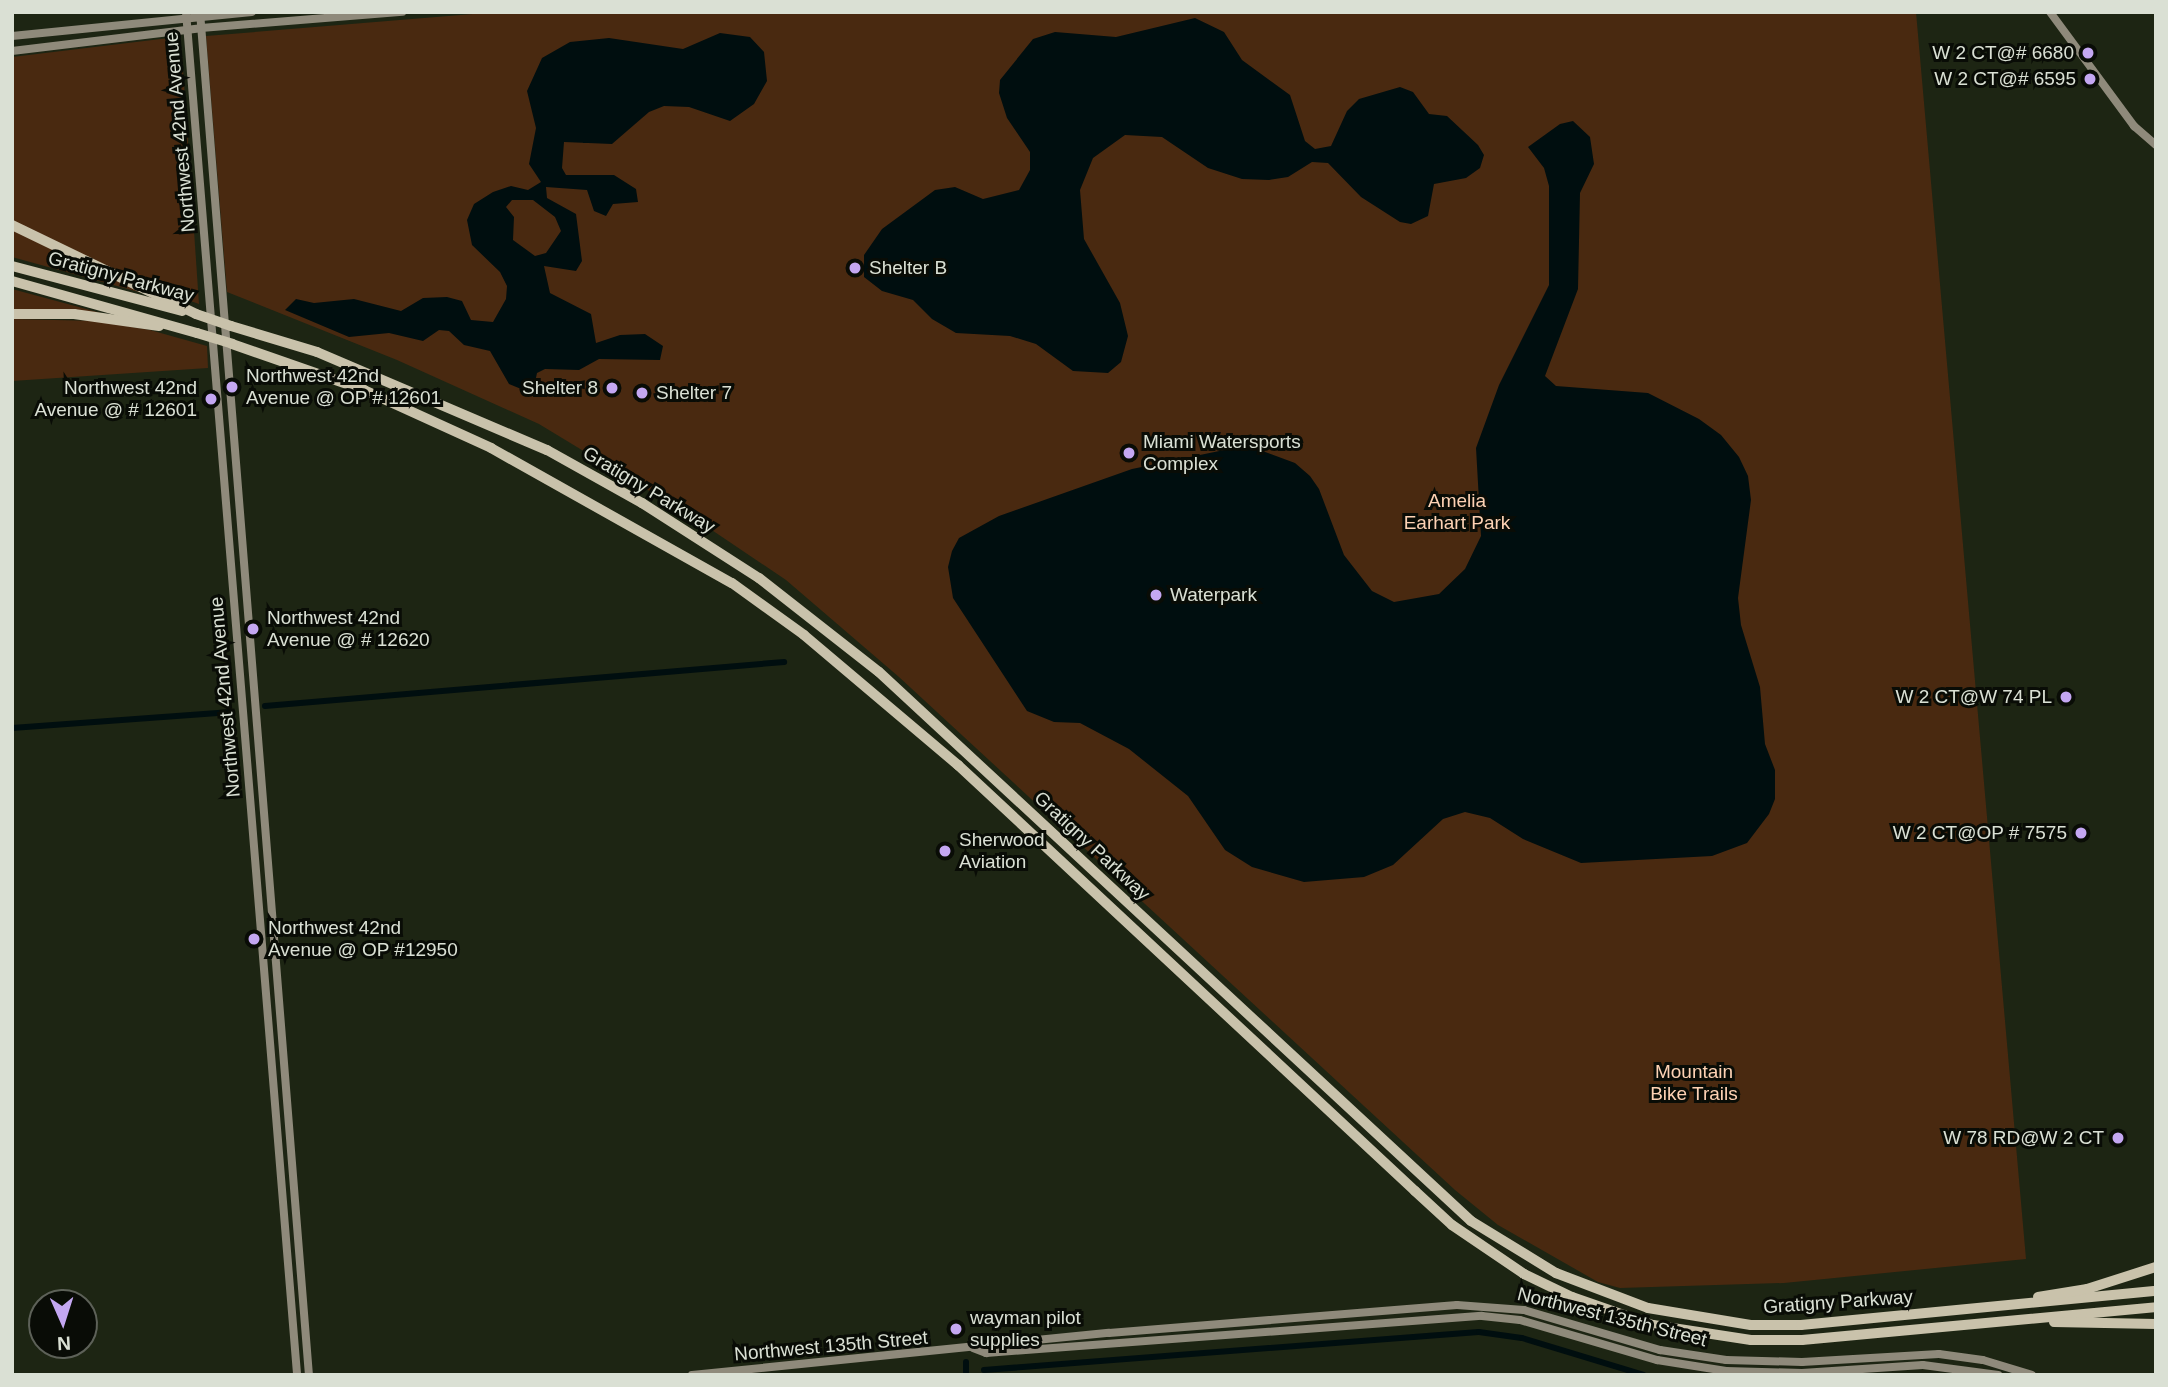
<!DOCTYPE html>
<style>
body{margin:0}
#map{position:relative;width:2168px;height:1387px;overflow:hidden;background:#1d2513;font-family:Helvetica,sans-serif}
div>[style]{position:absolute}
[style*='--x']{left:calc(var(--x)*1px);top:calc(var(--y)*1px);width:calc(var(--w)*1px);rotate:calc(var(--a)*1deg)}
.green>*{inset:0;background:#492910}
.water>*{inset:0;background:#000e0f}
.canal>*{height:6px;margin:-3px;padding:0 3px;transform-origin:3px;border-radius:3px;background:#000e0f}
.secondary>*{height:8px;margin:-4px;padding:0 4px;transform-origin:4px;border-radius:4px;background:#8f8a7b}
.motorway>*{height:10px;margin:-5px;padding:0 5px;transform-origin:5px;border-radius:5px;background:#c9c2ab}
.motorway-bridge>*{height:10px;margin:-5px;padding:0 5px;transform-origin:5px;border-radius:5px;background:#c9c2ab}
.dots>*{width:19px;height:19px;translate:-50% -50%;box-sizing:border-box;border:4px solid #090c06;border-radius:50%}
span{translate:-50% -50%;white-space:nowrap;text-align:center;line-height:1.15;-webkit-text-stroke:6px #090c06;paint-order:stroke}
.poi-label{font-size:19px;color:#dae0d4}
.right{translate:-100% -50%;text-align:right}
.left{translate:0 -50%;text-align:left}
.street-label{font-size:19px;color:#dae0d4}
.park-label{font-size:19px;color:#fdd2b4}
.frame{position:absolute;inset:0;border:14px solid #dae0d4;pointer-events:none}
.north{position:absolute;left:28px;top:1289px;width:70px;height:70px;box-sizing:border-box;background:#090c06;border:2px solid #5d6158;border-radius:50%;rotate:177deg;font-size:19px;font-weight:700;line-height:28px;text-align:center;color:#dae0d4}
.north::after{content:'';display:block;margin:auto;width:24px;height:32px;background:#c4a7f2;clip-path:polygon(50% 0,100% 100%,50% 72%,0 100%)}
</style>
<div id="map">
<div class="green">
<i style="clip-path:polygon(497px 12px,1916px 12px,2026px 1259px,1784px 1283px,1620px 1288px,1598px 1282px,1498px 1225px,1455px 1190px,899px 677px,786px 580px,694px 518px,539px 424px,397px 360px,227px 292px,206px 36px)"></i>
<i style="clip-path:polygon(169px 38px,182px 55px,199px 304px,151px 287px,12px 222px,12px 57px)"></i>
<i style="clip-path:polygon(12px 228px,146px 294px,12px 257px)"></i>
<i style="clip-path:polygon(12px 289px,101px 313px,101px 315px,12px 312px)"></i>
<i style="clip-path:polygon(12px 319px,98px 321px,150px 330px,207px 346px,208px 368px,12px 381px)"></i>
</div>
<div class="water">
<i style="clip-path:polygon(1195px 18px,1224px 32px,1242px 60px,1290px 95px,1305px 141px,1315px 149px,1331px 146px,1347px 111px,1359px 99px,1400px 87px,1413px 92px,1429px 114px,1447px 116px,1478px 145px,1484px 155px,1480px 168px,1466px 178px,1434px 184px,1428px 216px,1411px 224px,1400px 222px,1361px 197px,1328px 163px,1312px 162px,1288px 177px,1269px 180px,1242px 179px,1208px 168px,1162px 137px,1125px 135px,1093px 158px,1080px 190px,1084px 239px,1120px 303px,1128px 336px,1121px 362px,1108px 373px,1073px 371px,1036px 344px,1010px 336px,956px 333px,932px 319px,913px 300px,882px 291px,864px 277px,864px 255px,882px 229px,935px 190px,955px 187px,983px 199px,1019px 190px,1030px 170px,1030px 152px,1007px 118px,999px 93px,1000px 80px,1033px 39px,1055px 32px,1116px 37px)"></i>
<i style="clip-path:polygon(evenodd,720px 33px,750px 37px,764px 52px,767px 81px,754px 104px,730px 121px,689px 107px,664px 106px,649px 112px,612px 144px,564px 142px,562px 168px,566px 175px,614px 175px,636px 189px,638px 202px,613px 204px,606px 216px,594px 211px,587px 190px,546px 187px,547px 198px,576px 214px,582px 261px,576px 271px,544px 266px,550px 293px,591px 314px,596px 343px,620px 335px,645px 334px,663px 346px,660px 360px,599px 359px,579px 370px,545px 369px,537px 373px,534px 387px,526px 391px,509px 384px,490px 351px,464px 345px,449px 331px,439px 330px,423px 341px,389px 333px,349px 337px,285px 310px,296px 299px,314px 303px,354px 299px,401px 311px,423px 298px,447px 297px,462px 301px,471px 320px,493px 322px,506px 299px,507px 286px,500px 272px,472px 245px,467px 220px,474px 204px,493px 192px,511px 186px,528px 190px,541px 182px,529px 164px,536px 128px,527px 91px,542px 58px,570px 42px,609px 38px,683px 49px,720px 33px,512px 200px,533px 200px,555px 217px,561px 231px,546px 253px,535px 256px,513px 240px,514px 217px,506px 207px,512px 200px)"></i>
<i style="clip-path:polygon(1573px 121px,1590px 137px,1594px 164px,1580px 193px,1578px 289px,1545px 376px,1556px 386px,1648px 393px,1699px 419px,1721px 435px,1739px 457px,1748px 476px,1751px 500px,1738px 598px,1741px 625px,1760px 687px,1765px 744px,1775px 770px,1775px 799px,1769px 814px,1747px 843px,1712px 856px,1581px 863px,1523px 839px,1490px 818px,1465px 812px,1443px 819px,1393px 865px,1364px 877px,1304px 882px,1252px 867px,1225px 850px,1188px 796px,1129px 749px,1080px 723px,1054px 722px,1027px 711px,953px 598px,948px 567px,952px 551px,959px 538px,999px 516px,1132px 469px,1229px 449px,1257px 449px,1295px 463px,1310px 476px,1319px 489px,1344px 555px,1372px 591px,1394px 602px,1439px 594px,1465px 569px,1481px 536px,1476px 448px,1499px 385px,1549px 285px,1549px 186px,1544px 168px,1528px 147px,1560px 124px)"></i>
</div>
<div class="canal">
<i style="--x:265;--y:706;--w:521;--a:-4.85"></i>
<i style="--x:12;--y:728;--w:220;--a:-4.2"></i>
<i style="--x:966;--y:1362;--w:10;--a:90"></i>
<i style="--x:984;--y:1370;--w:496;--a:-4.4"></i>
<i style="--x:1479;--y:1332;--w:43;--a:7.9"></i>
<i style="--x:1522;--y:1338;--w:127;--a:16.9"></i>
</div>
<div class="secondary">
<i style="--x:186;--y:12;--w:1368;--a:85.34"></i>
<i style="--x:200;--y:12;--w:1367;--a:85.43"></i>
<i style="--x:2050;--y:12;--w:142;--a:53.6"></i>
<i style="--x:2134;--y:126;--w:29;--a:41"></i>
<i style="--x:12;--y:36;--w:241;--a:-5.7"></i>
<i style="--x:12;--y:51;--w:190;--a:-6.9"></i>
<i style="--x:201;--y:28;--w:202;--a:-4.6"></i>
<i style="--x:973;--y:1348;--w:14;--a:21"></i>
<i style="--x:986;--y:1353;--w:497;--a:-4.3"></i>
<i style="--x:1482;--y:1316;--w:38;--a:6"></i>
<i style="--x:1520;--y:1320;--w:143;--a:16.3"></i>
<i style="--x:1657;--y:1360;--w:70;--a:9.1"></i>
<i style="--x:1726;--y:1371;--w:76;--a:1.5"></i>
<i style="--x:1802;--y:1373;--w:121;--a:-3.8"></i>
<i style="--x:1923;--y:1365;--w:76;--a:7.6"></i>
<i style="--x:692;--y:1375;--w:419;--a:-5.8"></i>
<i style="--x:1109;--y:1333;--w:349;--a:-4.6"></i>
<i style="--x:1457;--y:1305;--w:67;--a:4.3"></i>
<i style="--x:1524;--y:1310;--w:142;--a:16.4"></i>
<i style="--x:1660;--y:1350;--w:67;--a:8.6"></i>
<i style="--x:1726;--y:1360;--w:76;--a:1.5"></i>
<i style="--x:1802;--y:1362;--w:137;--a:-3.3"></i>
<i style="--x:1939;--y:1354;--w:44;--a:7.8"></i>
<i style="--x:1983;--y:1360;--w:51;--a:17"></i>
</div>
<div class="motorway">
<i style="--x:12;--y:225;--w:204;--a:25.8"></i>
<i style="--x:12;--y:266;--w:176;--a:14.8"></i>
<i style="--x:12;--y:281;--w:192;--a:15.7"></i>
<i style="--x:12;--y:314;--w:62;--a:0"></i>
<i style="--x:74;--y:314;--w:86;--a:8"></i>
<i style="--x:231;--y:326;--w:90;--a:16.8"></i>
<i style="--x:317;--y:352;--w:250;--a:23.1"></i>
<i style="--x:547;--y:450;--w:109;--a:29.2"></i>
<i style="--x:642;--y:503;--w:139;--a:32.7"></i>
<i style="--x:759;--y:578;--w:152;--a:38.1"></i>
<i style="--x:879;--y:672;--w:807;--a:42.84"></i>
<i style="--x:1471;--y:1221;--w:100;--a:31.5"></i>
<i style="--x:1556;--y:1273;--w:98;--a:20.8"></i>
<i style="--x:1648;--y:1308;--w:104;--a:9.4"></i>
<i style="--x:1751;--y:1325;--w:50;--a:0"></i>
<i style="--x:1801;--y:1325;--w:357;--a:-5.5"></i>
<i style="--x:232;--y:344;--w:140;--a:19.2"></i>
<i style="--x:364;--y:390;--w:140;--a:24.5"></i>
<i style="--x:491;--y:448;--w:276;--a:29.3"></i>
<i style="--x:732;--y:583;--w:89;--a:35.8"></i>
<i style="--x:804;--y:635;--w:202;--a:40.2"></i>
<i style="--x:958;--y:765;--w:625;--a:42.99"></i>
<i style="--x:1415;--y:1191;--w:50;--a:42.6"></i>
<i style="--x:1452;--y:1225;--w:87;--a:34.2"></i>
<i style="--x:1524;--y:1274;--w:53;--a:25.6"></i>
<i style="--x:1572;--y:1297;--w:86;--a:19.1"></i>
<i style="--x:1653;--y:1325;--w:99;--a:8.7"></i>
<i style="--x:1751;--y:1340;--w:51;--a:0"></i>
<i style="--x:1802;--y:1340;--w:356;--a:-5.3"></i>
<i style="--x:2038;--y:1297;--w:50;--a:-9.3"></i>
<i style="--x:2087;--y:1289;--w:72;--a:-17.7"></i>
<i style="--x:2054;--y:1322;--w:102;--a:1.1"></i>
</div>
<div class="motorway-bridge">
<i style="--x:196;--y:314;--w:37;--a:19"></i>
<i style="--x:197;--y:333;--w:37;--a:17"></i>
</div>
<div class="dots">
<i style="left:2088px;top:53px;background:#c4a7f2"></i>
<i style="left:2090px;top:79px;background:#c4a7f2"></i>
<i style="left:855px;top:268px;background:#c4a7f2"></i>
<i style="left:232px;top:387px;background:#c4a7f2"></i>
<i style="left:612px;top:388px;background:#c4a7f2"></i>
<i style="left:642px;top:393px;background:#c4a7f2"></i>
<i style="left:211px;top:399px;background:#c4a7f2"></i>
<i style="left:1129px;top:453px;background:#c4a7f2"></i>
<i style="left:1156px;top:595px;background:#c4a7f2"></i>
<i style="left:253px;top:629px;background:#c4a7f2"></i>
<i style="left:2066px;top:697px;background:#c4a7f2"></i>
<i style="left:2081px;top:833px;background:#c4a7f2"></i>
<i style="left:945px;top:851px;background:#c4a7f2"></i>
<i style="left:254px;top:939px;background:#c4a7f2"></i>
<i style="left:2118px;top:1138px;background:#c4a7f2"></i>
<i style="left:956px;top:1329px;background:#c4a7f2"></i>
</div>
<div class="poi-label">
<span class="right" style="left:2074px;top:53px">W 2 CT@# 6680</span>
<span class="right" style="left:2076px;top:79px">W 2 CT@# 6595</span>
<span class="left" style="left:869px;top:268px">Shelter B</span>
<span class="left" style="left:246px;top:387px">Northwest 42nd<br>Avenue @ OP # 12601</span>
<span class="right" style="left:197px;top:399px">Northwest 42nd<br>Avenue @ # 12601</span>
<span class="right" style="left:598px;top:388px">Shelter 8</span>
<span class="left" style="left:656px;top:393px">Shelter 7</span>
<span class="left" style="left:1143px;top:453px">Miami Watersports<br>Complex</span>
<span class="left" style="left:1170px;top:595px">Waterpark</span>
<span class="left" style="left:267px;top:629px">Northwest 42nd<br>Avenue @ # 12620</span>
<span class="right" style="left:2052px;top:697px">W 2 CT@W 74 PL</span>
<span class="right" style="left:2067px;top:833px">W 2 CT@OP # 7575</span>
<span class="left" style="left:959px;top:851px">Sherwood<br>Aviation</span>
<span class="left" style="left:268px;top:939px">Northwest 42nd<br>Avenue @ OP #12950</span>
<span class="right" style="left:2104px;top:1138px">W 78 RD@W 2 CT</span>
<span class="left" style="left:970px;top:1329px">wayman pilot<br>supplies</span>
</div>
<div class="street-label">
<span style="left:180px;top:132px;rotate:-95deg">Northwest 42nd Avenue</span>
<span style="left:121px;top:277px;rotate:15deg">Gratigny Parkway</span>
<span style="left:649px;top:490px;rotate:31deg">Gratigny Parkway</span>
<span style="left:225px;top:697px;rotate:-95deg">Northwest 42nd Avenue</span>
<span style="left:1092px;top:846px;rotate:43deg">Gratigny Parkway</span>
<span style="left:1838px;top:1302px;rotate:-4deg">Gratigny Parkway</span>
<span style="left:1612px;top:1317px;rotate:14deg">Northwest 135th Street</span>
<span style="left:831px;top:1346px;rotate:-5deg">Northwest 135th Street</span>
</div>
<div class="park-label">
<span style="left:1457px;top:512px">Amelia<br>Earhart Park</span>
<span style="left:1694px;top:1083px">Mountain<br>Bike Trails</span>
</div>
<div class="frame"></div>
<div class="north">N</div>
</div>
